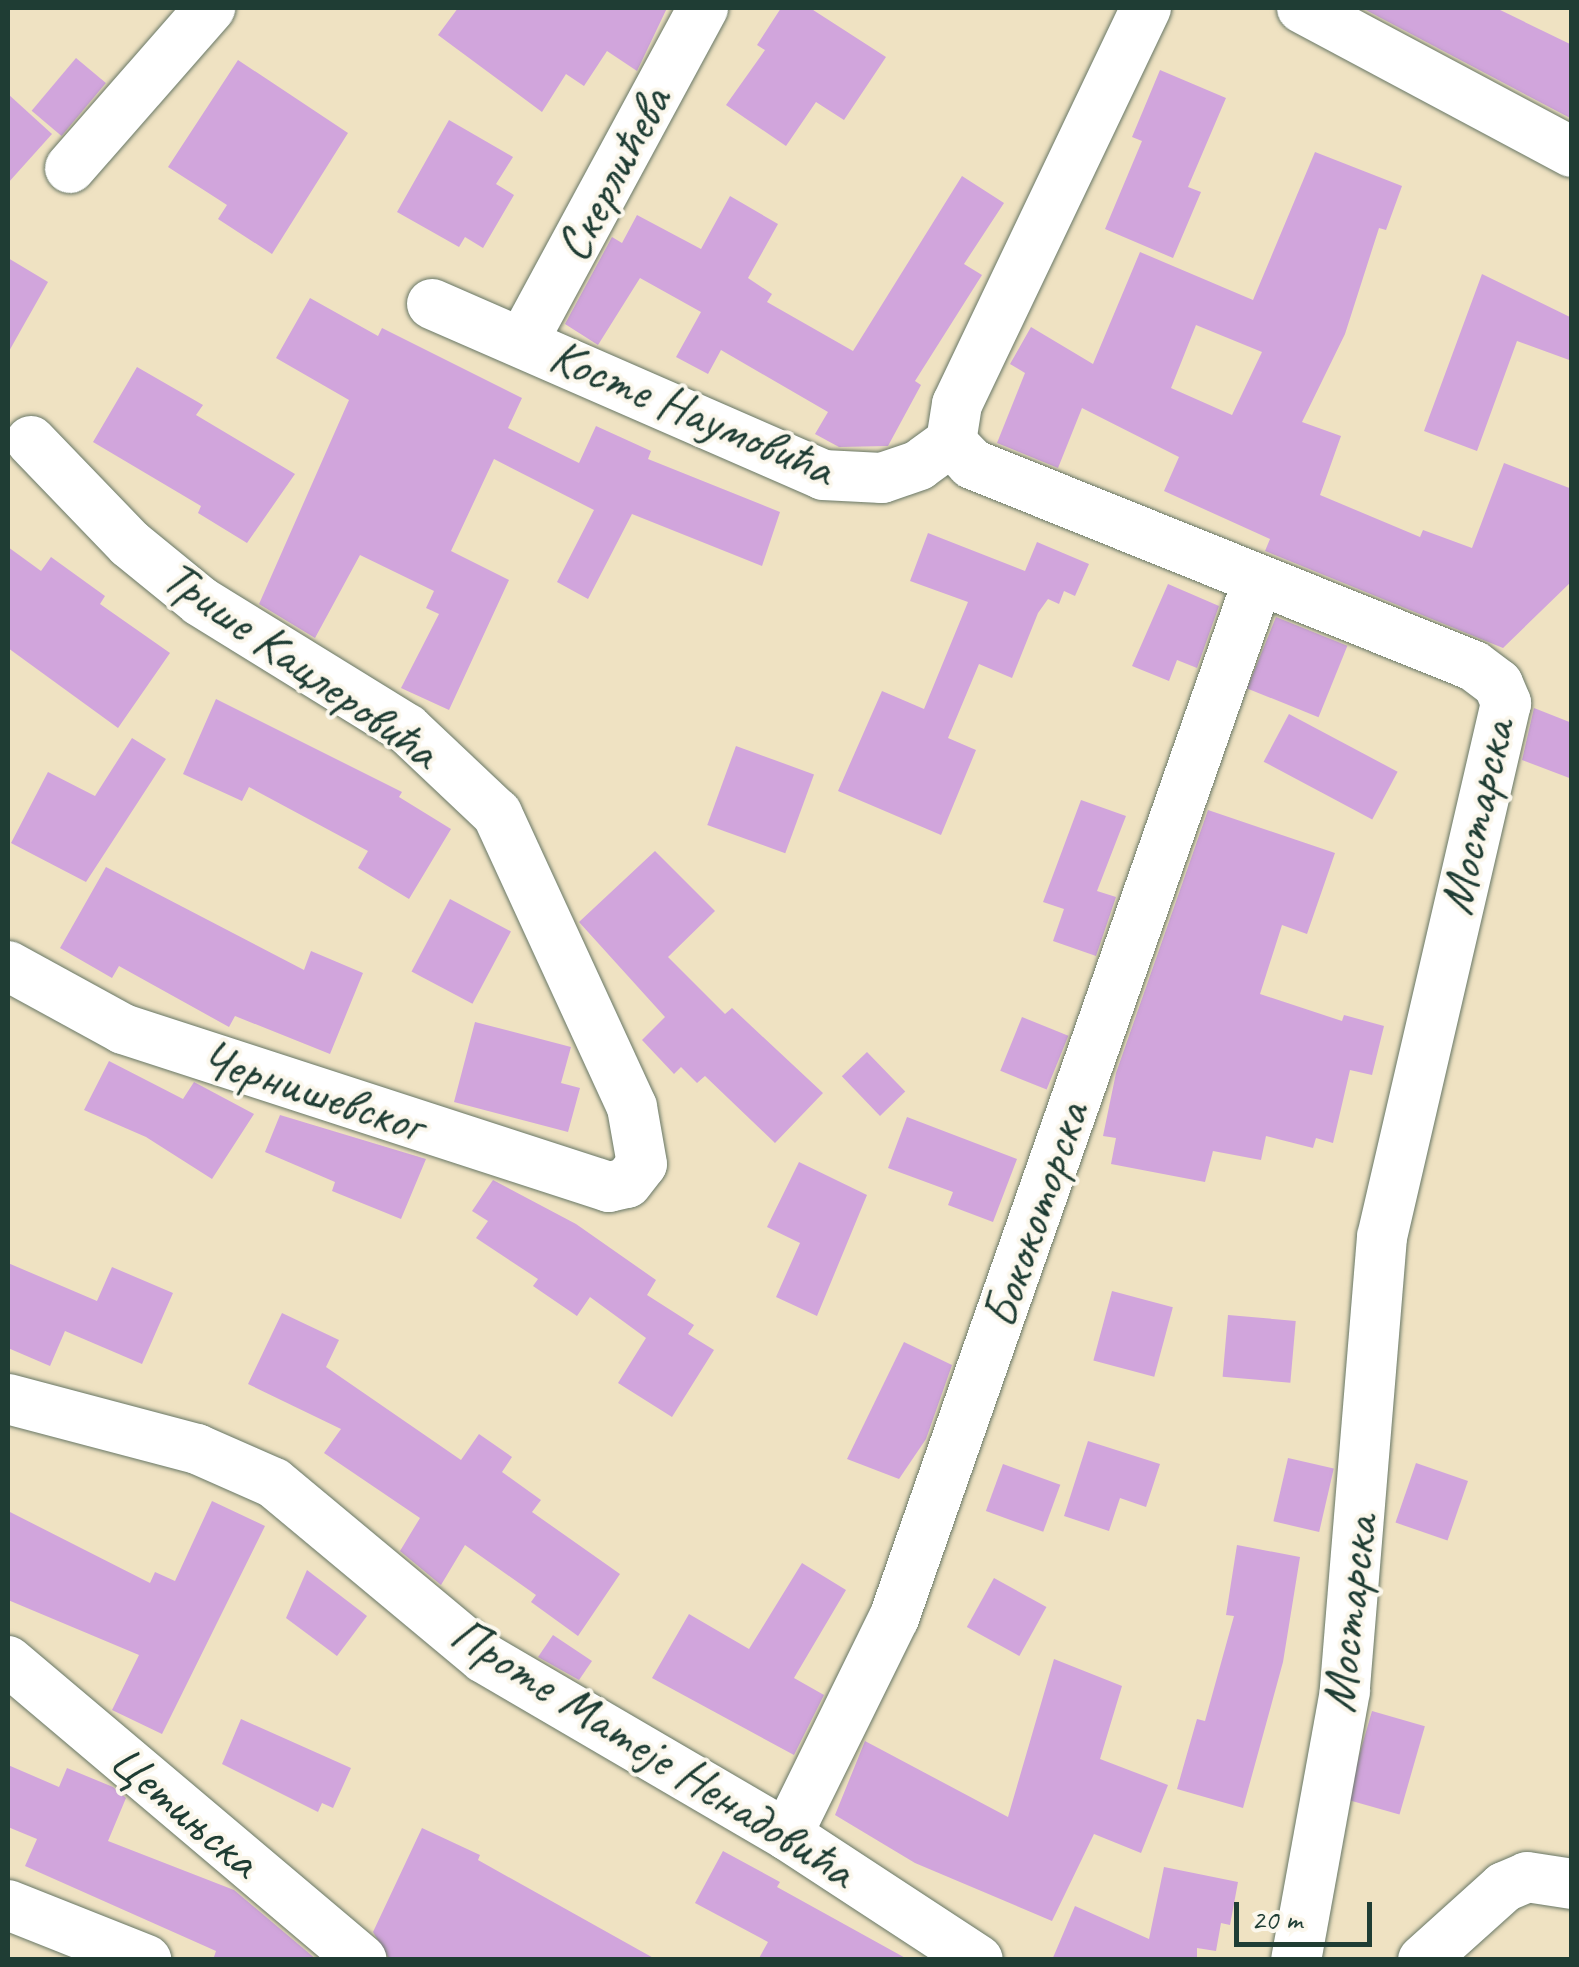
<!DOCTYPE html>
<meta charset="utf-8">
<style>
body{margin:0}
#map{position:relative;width:1579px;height:1967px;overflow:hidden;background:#efe2c2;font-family:Caveat,sans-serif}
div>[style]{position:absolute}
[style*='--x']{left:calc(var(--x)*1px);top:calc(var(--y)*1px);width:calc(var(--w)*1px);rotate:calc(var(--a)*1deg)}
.building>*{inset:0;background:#d1a5dc;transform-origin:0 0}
.roads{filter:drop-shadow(0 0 2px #687766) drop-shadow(0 0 2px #687766)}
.minor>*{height:50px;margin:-25px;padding:0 25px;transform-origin:25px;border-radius:25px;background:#fff}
span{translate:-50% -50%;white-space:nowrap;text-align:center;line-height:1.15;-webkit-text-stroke:8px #fbf7ec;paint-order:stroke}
.street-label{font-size:50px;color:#1f3d34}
.frame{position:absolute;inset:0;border:10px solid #1f3d34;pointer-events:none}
.scale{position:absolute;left:1234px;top:1902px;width:138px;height:45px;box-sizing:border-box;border:5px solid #1f3d34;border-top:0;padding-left:12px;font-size:30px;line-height:35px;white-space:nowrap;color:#1f3d34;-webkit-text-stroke:8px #fbf7ec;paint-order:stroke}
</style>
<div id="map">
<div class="building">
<i style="clip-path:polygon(458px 8px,667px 8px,637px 71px,607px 51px,584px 86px,566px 74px,542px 112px,438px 35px)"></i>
<i style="clip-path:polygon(781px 8px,810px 8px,886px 57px,844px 120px,816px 102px,786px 146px,726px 105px,765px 50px,757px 45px)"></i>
<i style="clip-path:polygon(1362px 8px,1496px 8px,1572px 45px,1572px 119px)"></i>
<i style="left:76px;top:58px;width:39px;height:69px;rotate:40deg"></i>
<i style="clip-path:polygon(238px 60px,348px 133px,272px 254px,218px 219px,227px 205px,168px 167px)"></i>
<i style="clip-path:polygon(1160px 70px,1226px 98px,1188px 187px,1201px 192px,1173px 258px,1105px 229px,1142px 141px,1132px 137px)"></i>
<i style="clip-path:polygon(8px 94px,52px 134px,8px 183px)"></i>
<i style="clip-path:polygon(449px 120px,513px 157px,496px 184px,514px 195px,483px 248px,465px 237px,459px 247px,397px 212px)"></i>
<i style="clip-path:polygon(evenodd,1315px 152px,1402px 186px,1386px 230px,1379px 228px,1345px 334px,1302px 422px,1341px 436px,1320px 495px,1420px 537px,1423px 530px,1472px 548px,1504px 463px,1572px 489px,1572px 581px,1503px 648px,1265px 551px,1270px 539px,1164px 491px,1179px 457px,1082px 408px,1058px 468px,997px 443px,1025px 373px,1010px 364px,1031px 327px,1093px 364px,1140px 252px,1253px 300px,1315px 152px,1196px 325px,1262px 352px,1232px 415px,1171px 388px,1196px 325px)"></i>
<i style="clip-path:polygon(962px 176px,1004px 203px,964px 264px,982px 275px,915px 381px,921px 385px,888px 446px,839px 447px,815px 434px,828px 412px,721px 350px,708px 374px,676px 357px,701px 312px,640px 278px,598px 345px,565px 324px,612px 237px,622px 243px,637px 215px,701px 249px,730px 196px,778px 224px,748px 278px,772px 294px,767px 302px,853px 351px)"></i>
<i style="clip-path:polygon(8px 258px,48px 282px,8px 353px)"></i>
<i style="clip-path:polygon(1482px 274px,1572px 318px,1572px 361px,1517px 341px,1477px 451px,1424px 431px)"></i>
<i style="clip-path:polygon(310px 298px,378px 336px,382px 328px,522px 398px,508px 428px,579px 463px,596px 426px,651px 451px,648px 459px,780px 512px,762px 566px,632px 514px,588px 599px,557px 582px,594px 510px,494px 459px,451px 551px,509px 580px,449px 710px,401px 688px,439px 614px,426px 608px,434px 591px,360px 555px,315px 638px,259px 604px,349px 400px,276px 358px)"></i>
<i style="clip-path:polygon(137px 367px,203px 405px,196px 415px,295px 474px,247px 543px,198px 513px,201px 506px,93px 442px)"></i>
<i style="clip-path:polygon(928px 533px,1025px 571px,1037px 542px,1089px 564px,1075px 596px,1064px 591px,1059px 604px,1048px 599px,1038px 613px,1012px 678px,979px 664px,948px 738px,976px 750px,941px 835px,838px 791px,882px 691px,924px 709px,968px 602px,910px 581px)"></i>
<i style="clip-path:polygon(8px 547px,41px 571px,51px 557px,105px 596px,100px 604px,170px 653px,118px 728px,8px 648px)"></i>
<i style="clip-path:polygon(1168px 584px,1219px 606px,1197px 668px,1177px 660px,1169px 681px,1132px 666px)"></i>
<i style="left:1276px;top:617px;width:77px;height:77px;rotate:22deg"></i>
<i style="clip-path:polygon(216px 699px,402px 792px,399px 797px,451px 829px,409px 899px,358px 868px,368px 851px,249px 787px,242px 801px,183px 774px)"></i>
<i style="clip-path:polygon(1534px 708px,1572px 723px,1572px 779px,1522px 760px)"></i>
<i style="left:1289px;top:714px;width:123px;height:54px;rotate:28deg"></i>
<i style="clip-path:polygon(132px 738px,166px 759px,86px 882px,11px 843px,48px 772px,95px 796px)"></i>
<i style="left:736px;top:746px;width:83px;height:84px;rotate:20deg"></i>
<i style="clip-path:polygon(1081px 800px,1126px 816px,1097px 891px,1116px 897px,1096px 956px,1053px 941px,1064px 909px,1043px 902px)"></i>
<i style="clip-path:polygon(1208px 810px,1335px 853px,1307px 934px,1282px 925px,1260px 994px,1342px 1021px,1344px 1015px,1384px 1026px,1372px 1075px,1350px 1070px,1333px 1143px,1316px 1138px,1313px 1148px,1266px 1136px,1261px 1160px,1213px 1151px,1205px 1182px,1111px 1164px,1116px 1138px,1103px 1136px,1116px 1073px)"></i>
<i style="clip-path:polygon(655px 851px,715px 911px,668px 957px,725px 1014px,732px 1008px,823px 1093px,775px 1143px,705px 1076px,697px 1083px,681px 1067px,674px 1074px,642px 1040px,665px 1017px,579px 922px)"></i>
<i style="clip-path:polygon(106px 867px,304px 970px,311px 951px,363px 973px,330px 1054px,235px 1016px,229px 1027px,119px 966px,112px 978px,60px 948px)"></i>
<i style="left:450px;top:899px;width:69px;height:82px;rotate:28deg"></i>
<i style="left:1022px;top:1017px;width:50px;height:58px;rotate:22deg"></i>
<i style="clip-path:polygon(475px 1022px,571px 1047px,561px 1083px,580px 1088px,568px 1132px,454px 1102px)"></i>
<i style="left:867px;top:1052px;width:55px;height:35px;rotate:46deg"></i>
<i style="clip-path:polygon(109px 1061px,183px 1099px,194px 1082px,254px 1114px,212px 1179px,146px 1137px,84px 1110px)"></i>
<i style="clip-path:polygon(280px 1115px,426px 1159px,401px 1219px,332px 1191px,335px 1182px,265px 1152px)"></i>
<i style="clip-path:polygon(907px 1117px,1017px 1159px,993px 1222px,948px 1205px,953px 1192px,888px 1168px)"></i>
<i style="clip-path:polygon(799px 1162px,867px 1195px,817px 1316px,776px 1297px,800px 1243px,767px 1227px)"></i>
<i style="clip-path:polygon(493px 1180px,576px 1224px,656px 1280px,647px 1295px,694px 1325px,688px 1334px,714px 1350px,672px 1417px,618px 1383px,646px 1338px,590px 1297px,577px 1316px,533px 1286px,538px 1279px,476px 1238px,488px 1221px,472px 1211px)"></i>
<i style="clip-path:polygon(8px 1263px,97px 1301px,112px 1267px,173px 1293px,142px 1364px,65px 1331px,50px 1366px,8px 1348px)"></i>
<i style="left:1112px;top:1291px;width:63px;height:72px;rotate:15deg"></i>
<i style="clip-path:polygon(282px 1313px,339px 1340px,326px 1367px,461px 1460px,479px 1434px,512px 1457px,502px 1472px,541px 1500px,532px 1512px,620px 1574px,578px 1636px,531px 1602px,536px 1595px,465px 1545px,441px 1585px,400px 1551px,420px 1518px,324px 1453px,341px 1429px,248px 1384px)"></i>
<i style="left:1228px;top:1315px;width:68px;height:62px;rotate:5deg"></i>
<i style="clip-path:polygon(904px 1342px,952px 1365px,926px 1439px,899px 1479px,847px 1459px)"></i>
<i style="clip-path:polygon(1088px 1441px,1160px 1464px,1146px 1507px,1120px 1498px,1109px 1531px,1064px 1516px)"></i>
<i style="left:1288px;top:1458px;width:47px;height:65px;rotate:13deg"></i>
<i style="left:1416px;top:1463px;width:55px;height:63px;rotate:19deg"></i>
<i style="left:1003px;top:1464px;width:61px;height:50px;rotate:20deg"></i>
<i style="clip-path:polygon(212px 1501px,265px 1526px,162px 1734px,112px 1710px,139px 1655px,8px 1600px,8px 1511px,150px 1583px,155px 1572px,175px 1581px)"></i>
<i style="clip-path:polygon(1237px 1545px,1300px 1557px,1283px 1662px,1243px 1808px,1177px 1789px,1197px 1719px,1205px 1721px,1234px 1616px,1226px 1615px)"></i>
<i style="clip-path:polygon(802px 1563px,846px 1590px,794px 1678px,824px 1695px,794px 1755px,652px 1678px,689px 1614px,749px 1649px)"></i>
<i style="clip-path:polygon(307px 1570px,367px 1616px,337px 1656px,286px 1618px)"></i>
<i style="left:994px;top:1578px;width:60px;height:56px;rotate:29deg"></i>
<i style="clip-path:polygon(553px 1635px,592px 1661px,579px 1680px,538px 1657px)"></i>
<i style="clip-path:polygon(1054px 1659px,1122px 1686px,1100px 1759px,1168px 1785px,1141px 1853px,1094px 1834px,1052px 1921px,915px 1863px,835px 1815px,865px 1741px,1008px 1817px)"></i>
<i style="left:1372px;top:1711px;width:55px;height:92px;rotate:16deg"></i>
<i style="clip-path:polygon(241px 1719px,351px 1768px,333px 1808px,322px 1803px,318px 1812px,222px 1764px)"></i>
<i style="clip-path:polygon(8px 1765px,59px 1787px,67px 1768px,113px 1787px,126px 1798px,108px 1841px,234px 1890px,317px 1960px,213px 1960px,216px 1951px,25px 1866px,37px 1839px,8px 1827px)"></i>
<i style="clip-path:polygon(422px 1828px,480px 1855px,478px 1860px,657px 1960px,390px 1960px,373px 1932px)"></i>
<i style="clip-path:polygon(723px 1851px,780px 1882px,777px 1887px,909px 1960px,758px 1960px,768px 1942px,695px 1903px)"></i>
<i style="clip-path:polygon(1164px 1867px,1238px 1882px,1230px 1925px,1221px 1923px,1216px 1951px,1197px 1948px,1197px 1960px,1052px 1960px,1075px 1906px,1149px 1939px)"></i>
</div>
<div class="roads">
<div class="minor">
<i style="--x:1146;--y:8;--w:439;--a:115.5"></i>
<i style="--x:957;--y:404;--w:38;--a:99"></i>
<i style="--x:951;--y:442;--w:30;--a:46"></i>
<i style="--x:972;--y:464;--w:541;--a:21.92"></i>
<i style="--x:1474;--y:666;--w:30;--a:37"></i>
<i style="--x:1498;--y:684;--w:21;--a:67"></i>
<i style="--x:1506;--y:703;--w:548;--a:103.07"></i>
<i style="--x:1382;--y:1237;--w:456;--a:94.7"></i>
<i style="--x:1345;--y:1691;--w:273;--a:100.3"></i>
<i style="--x:1302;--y:8;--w:306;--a:28.1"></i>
<i style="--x:70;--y:168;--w:213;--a:-48.8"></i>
<i style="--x:432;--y:304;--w:427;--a:23.6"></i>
<i style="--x:823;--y:475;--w:59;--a:2.9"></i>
<i style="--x:882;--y:478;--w:39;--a:-19"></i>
<i style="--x:919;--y:465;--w:39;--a:-36"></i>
<i style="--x:523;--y:341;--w:379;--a:-61.6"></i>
<i style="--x:8;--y:966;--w:131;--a:28.7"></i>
<i style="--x:123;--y:1029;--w:511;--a:18.01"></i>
<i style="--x:609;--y:1187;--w:18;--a:-13"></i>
<i style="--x:627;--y:1183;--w:24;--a:-52"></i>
<i style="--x:642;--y:1164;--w:58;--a:-100"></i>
<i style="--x:632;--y:1107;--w:323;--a:-114.7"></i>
<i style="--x:497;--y:814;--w:124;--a:-136.6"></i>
<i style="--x:407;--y:729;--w:243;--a:-148.3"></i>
<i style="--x:200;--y:601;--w:90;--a:-140.8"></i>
<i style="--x:130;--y:544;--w:143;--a:-133.9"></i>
<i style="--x:8;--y:1399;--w:196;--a:14.8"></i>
<i style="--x:197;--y:1449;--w:84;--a:23.8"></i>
<i style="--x:274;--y:1483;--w:273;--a:39.8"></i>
<i style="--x:484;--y:1658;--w:351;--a:30.3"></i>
<i style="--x:787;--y:1835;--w:228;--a:33.2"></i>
<i style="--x:8;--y:1661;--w:463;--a:40.2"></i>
<i style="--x:787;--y:1835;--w:242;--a:-63.8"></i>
<i style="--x:894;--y:1618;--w:1097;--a:-70.67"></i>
<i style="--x:8;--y:1905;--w:149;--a:21.7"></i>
<i style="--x:1423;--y:1960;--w:109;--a:-42"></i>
<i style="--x:1504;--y:1887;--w:25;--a:-23"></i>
<i style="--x:1527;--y:1877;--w:46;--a:8.8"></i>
</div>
</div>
<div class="street-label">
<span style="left:613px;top:174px;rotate:-62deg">Скерлићева</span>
<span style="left:692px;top:412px;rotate:23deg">Косте Наумовића</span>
<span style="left:301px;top:664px;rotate:35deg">Трише Кацлеровића</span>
<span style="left:1476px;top:817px;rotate:-77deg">Мостарска</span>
<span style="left:312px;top:1091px;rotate:18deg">Чернишевског</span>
<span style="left:1035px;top:1215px;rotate:-71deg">Бококоторска</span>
<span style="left:1349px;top:1614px;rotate:-83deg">Мостарска</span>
<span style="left:653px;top:1752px;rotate:32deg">Проте Матеје Ненадовића</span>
<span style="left:185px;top:1810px;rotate:40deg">Цетињска</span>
</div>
<div class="frame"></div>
<div class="scale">20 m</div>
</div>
